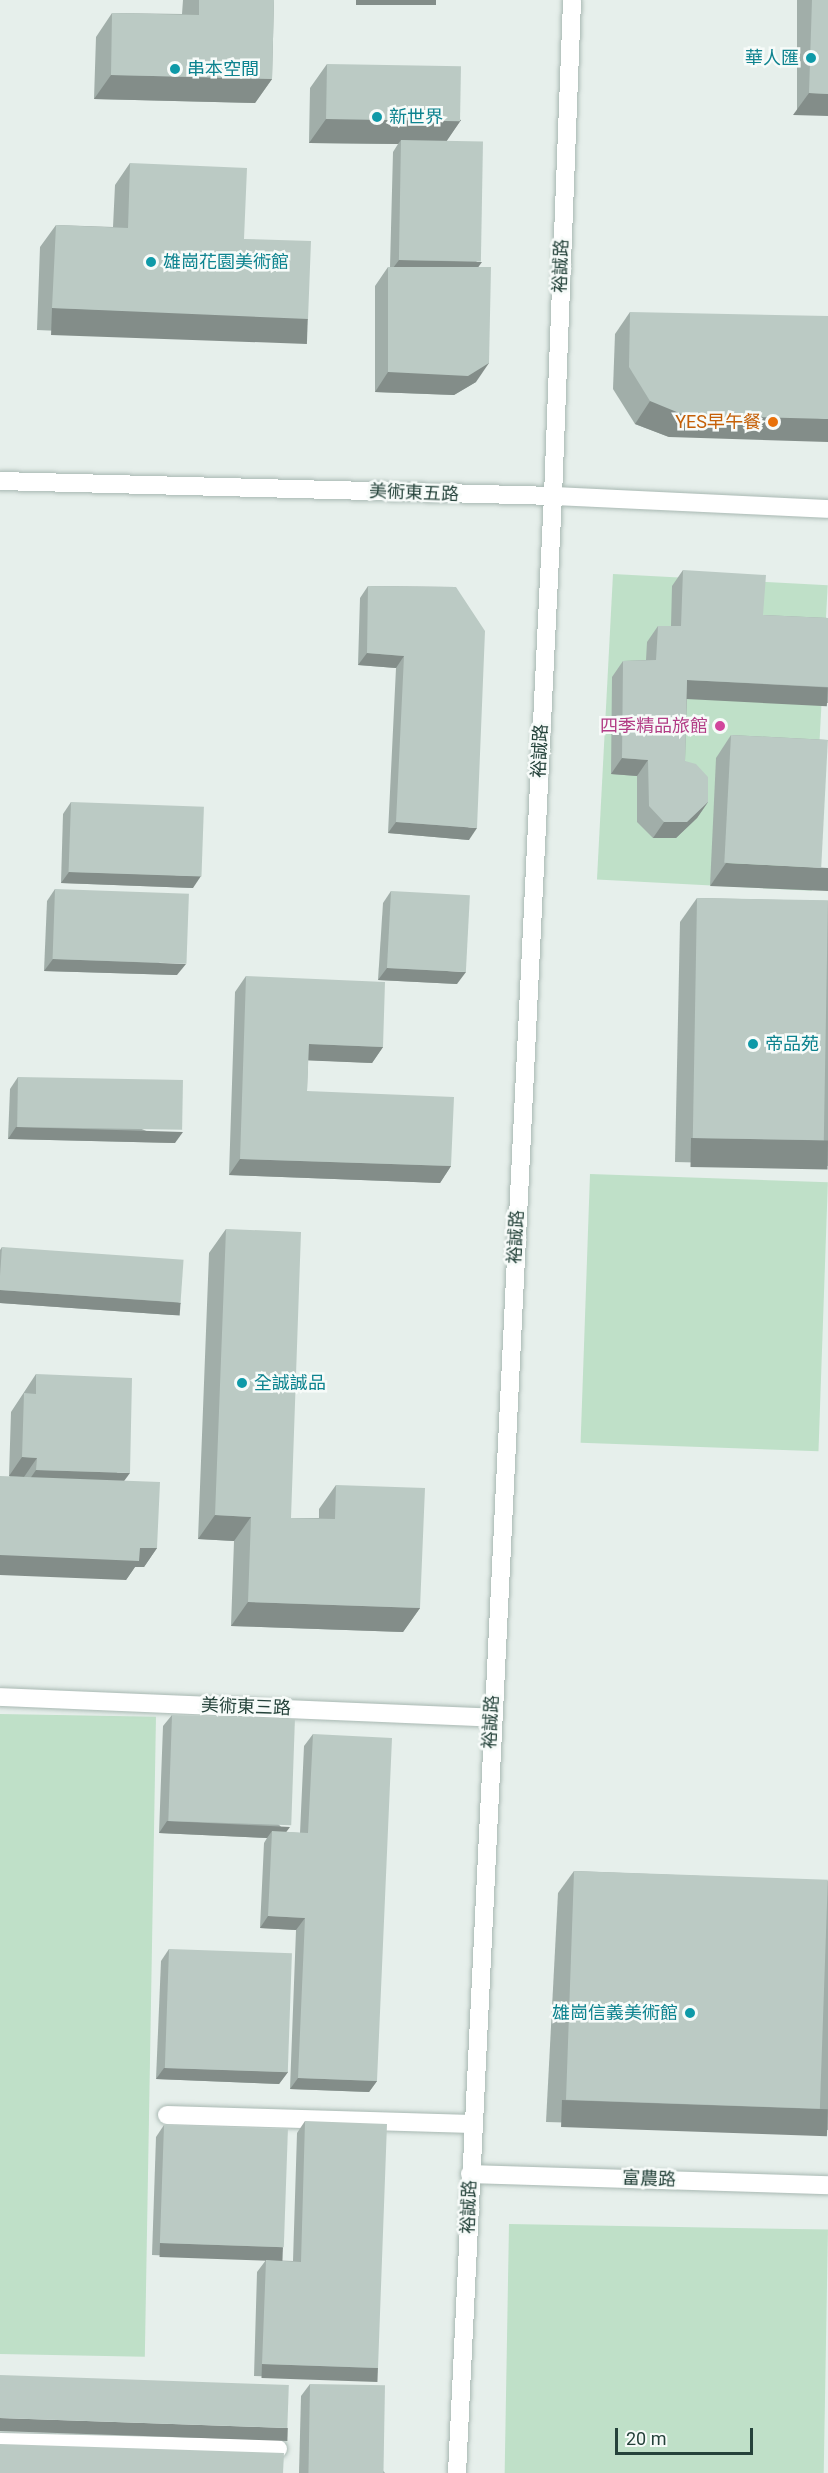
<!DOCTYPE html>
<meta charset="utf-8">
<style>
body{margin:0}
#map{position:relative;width:828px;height:2473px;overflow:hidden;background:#e6efeb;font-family:Roboto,"Noto Sans TC",sans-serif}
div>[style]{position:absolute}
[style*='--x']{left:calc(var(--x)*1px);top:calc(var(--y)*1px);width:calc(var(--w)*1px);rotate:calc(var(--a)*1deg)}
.green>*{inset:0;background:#bfe0c8;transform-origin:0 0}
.roads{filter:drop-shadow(0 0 2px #a8b8b2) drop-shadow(0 0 2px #a8b8b2)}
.minor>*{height:18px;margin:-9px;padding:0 9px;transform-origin:9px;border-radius:9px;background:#fff}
.wall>*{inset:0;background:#a1aea9;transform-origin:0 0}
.shaded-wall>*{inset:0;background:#838d89;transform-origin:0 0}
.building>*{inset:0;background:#bbcac4;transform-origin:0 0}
.dots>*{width:16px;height:16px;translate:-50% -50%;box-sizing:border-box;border:3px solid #f7fbf9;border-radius:50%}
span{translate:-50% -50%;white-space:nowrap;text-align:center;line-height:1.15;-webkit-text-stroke:5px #f7fbf9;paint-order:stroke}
.culture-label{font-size:18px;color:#0d838f}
.right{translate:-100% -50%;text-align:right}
.left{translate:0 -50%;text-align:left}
.street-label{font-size:18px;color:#24423a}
.food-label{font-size:18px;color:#c56008}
.hotel-label{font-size:18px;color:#b23c85}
.scale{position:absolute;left:615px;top:2428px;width:138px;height:27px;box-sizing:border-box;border:3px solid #24423a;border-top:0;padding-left:8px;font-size:18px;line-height:21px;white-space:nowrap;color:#24423a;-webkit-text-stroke:4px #f7fbf9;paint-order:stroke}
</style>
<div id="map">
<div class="green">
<i style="left:613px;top:574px;width:215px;height:306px;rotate:3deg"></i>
<i style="left:590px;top:1174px;width:238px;height:269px;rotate:2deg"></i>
<i style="left:0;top:1714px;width:156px;height:640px;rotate:1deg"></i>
<i style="left:509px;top:2224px;width:319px;height:249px;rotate:1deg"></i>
</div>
<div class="roads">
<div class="minor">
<i style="--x:0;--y:481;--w:553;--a:1.55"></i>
<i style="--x:553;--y:496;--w:275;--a:2.7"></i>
<i style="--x:0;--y:1697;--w:492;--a:2.4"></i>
<i style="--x:167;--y:2115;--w:305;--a:1.7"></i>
<i style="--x:470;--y:2174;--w:358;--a:1.8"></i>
<i style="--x:0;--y:2442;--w:278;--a:1.4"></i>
<i style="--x:457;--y:2473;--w:1979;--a:-87.22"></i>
<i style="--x:553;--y:496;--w:496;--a:-87.8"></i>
</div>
</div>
<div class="wall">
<i style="clip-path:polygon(183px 0,274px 0,272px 79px,255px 103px,94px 99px,96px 37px,112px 13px,182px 14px)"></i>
<i style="left:797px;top:0;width:31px;height:115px"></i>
<i style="clip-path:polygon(327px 64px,461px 120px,446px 141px,478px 267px,476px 382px,454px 395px,375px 392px,375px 286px,388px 267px,390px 267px,393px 152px,398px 144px,309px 143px,310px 88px)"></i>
<i style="clip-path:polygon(130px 163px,244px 239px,308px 319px,293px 341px,37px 330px,40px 247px,56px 225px,113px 227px,115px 185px)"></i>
<i style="clip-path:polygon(630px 312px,669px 437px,635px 424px,613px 389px,615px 334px)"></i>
<i style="clip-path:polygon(683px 570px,763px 615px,828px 618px,828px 703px,687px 697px,685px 761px,708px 802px,697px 818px,676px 838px,653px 838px,637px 822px,637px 776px,611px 774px,612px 677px,623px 661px,646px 660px,647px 642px,658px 626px,671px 626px,672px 586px)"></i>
<i style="clip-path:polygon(368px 586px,456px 587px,469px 840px,388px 833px,396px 668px,358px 665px,360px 598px)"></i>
<i style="clip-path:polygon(731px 735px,828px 740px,710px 886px,716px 758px)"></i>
<i style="clip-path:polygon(71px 802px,193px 888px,61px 883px,63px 814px)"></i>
<i style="clip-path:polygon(55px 889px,177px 975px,44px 971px,47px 901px)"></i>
<i style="clip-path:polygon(391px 891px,457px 984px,378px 980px,383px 903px)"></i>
<i style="clip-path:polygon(697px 898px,828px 901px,828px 1166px,675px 1162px,680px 922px)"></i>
<i style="clip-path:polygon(246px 976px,383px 1047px,372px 1063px,308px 1060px,307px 1091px,451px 1166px,440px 1183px,229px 1175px,235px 992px)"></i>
<i style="clip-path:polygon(18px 1077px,175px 1143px,8px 1139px,10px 1089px)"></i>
<i style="clip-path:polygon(226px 1229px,291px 1518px,319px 1518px,319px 1509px,336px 1485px,420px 1608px,403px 1632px,231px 1626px,234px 1541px,198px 1539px,209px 1253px)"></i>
<i style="clip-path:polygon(2px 1247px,181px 1303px,172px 1315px,0 1303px,0 1250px)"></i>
<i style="clip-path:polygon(36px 1374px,124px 1481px,157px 1548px,144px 1567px,135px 1567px,126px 1580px,9px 1476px,11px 1412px)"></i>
<i style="clip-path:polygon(172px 1715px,286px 1832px,300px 1833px,304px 1746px,313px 1734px,377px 2081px,369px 2092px,290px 2089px,296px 1930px,260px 1928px,264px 1843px,267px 1838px,159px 1833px,163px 1726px)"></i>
<i style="clip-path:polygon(574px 1871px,828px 1881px,828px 2130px,546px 2122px,558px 1893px)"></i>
<i style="clip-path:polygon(169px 1949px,288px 2072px,279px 2084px,156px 2079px,161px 1961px)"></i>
<i style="clip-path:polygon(305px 2121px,378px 2368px,370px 2380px,254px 2376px,257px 2272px,266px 2260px,293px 2261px,297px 2133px)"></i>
<i style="clip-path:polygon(164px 2125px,283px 2248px,274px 2260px,152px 2255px,156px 2137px)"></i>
<i style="clip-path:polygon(310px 2384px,385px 2473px,299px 2473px,301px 2396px)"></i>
</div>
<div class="shaded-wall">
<i style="left:356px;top:0;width:80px;height:5px"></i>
<i style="clip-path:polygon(111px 75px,272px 79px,255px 103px,94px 99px)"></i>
<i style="clip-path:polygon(809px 93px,828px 94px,828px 116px,793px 115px)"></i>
<i style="clip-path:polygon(326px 119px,461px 120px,444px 145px,401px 140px,398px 144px,309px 143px)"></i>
<i style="clip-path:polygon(399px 260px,482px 262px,474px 273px,390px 272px)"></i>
<i style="left:52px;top:308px;width:256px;height:27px;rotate:2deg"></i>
<i style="clip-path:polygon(489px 363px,476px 382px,454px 395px,375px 392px,388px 372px)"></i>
<i style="clip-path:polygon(650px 401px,828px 419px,828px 442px,669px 437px,635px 424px)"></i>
<i style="clip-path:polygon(367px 653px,404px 656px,396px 668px,358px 665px)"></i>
<i style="left:687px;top:680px;width:141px;height:19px;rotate:3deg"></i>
<i style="clip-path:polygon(622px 758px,648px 760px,637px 776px,611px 774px)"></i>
<i style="clip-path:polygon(708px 802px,697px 818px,676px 838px,653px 838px,664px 822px)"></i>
<i style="clip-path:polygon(396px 822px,477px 828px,469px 840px,388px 833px)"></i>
<i style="clip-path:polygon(726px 863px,828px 868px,828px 891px,710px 886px)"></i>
<i style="clip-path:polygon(69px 872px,201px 876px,193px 888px,61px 883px)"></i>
<i style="clip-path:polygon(53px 959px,186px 964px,177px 975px,44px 971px)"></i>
<i style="clip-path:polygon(387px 968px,466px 972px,457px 984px,378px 980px)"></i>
<i style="clip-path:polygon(309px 1044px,383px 1047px,372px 1063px,298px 1060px)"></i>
<i style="clip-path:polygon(16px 1127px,183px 1132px,175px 1143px,8px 1139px)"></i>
<i style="left:691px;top:1138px;width:137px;height:29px;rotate:1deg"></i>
<i style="clip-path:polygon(240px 1159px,451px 1166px,440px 1183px,229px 1175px)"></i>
<i style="left:0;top:1290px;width:181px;height:13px;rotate:4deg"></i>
<i style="clip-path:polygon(22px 1457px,37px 1458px,24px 1477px,9px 1476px)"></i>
<i style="clip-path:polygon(36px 1470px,130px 1473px,116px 1492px,23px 1489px)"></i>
<i style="clip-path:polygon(215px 1515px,251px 1517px,234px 1541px,198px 1539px)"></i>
<i style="clip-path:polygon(140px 1548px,157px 1548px,144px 1567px,135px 1567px,126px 1580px,0 1575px,0 1555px)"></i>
<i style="clip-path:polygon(248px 1602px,420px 1608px,403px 1632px,231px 1626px)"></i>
<i style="clip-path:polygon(167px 1821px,290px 1827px,281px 1839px,272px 1831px,267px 1838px,159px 1833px)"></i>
<i style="clip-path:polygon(268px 1916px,305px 1918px,296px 1930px,260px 1928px)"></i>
<i style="clip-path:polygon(164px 2068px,288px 2072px,279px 2084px,156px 2079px)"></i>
<i style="clip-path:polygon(298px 2078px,377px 2081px,369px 2092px,290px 2089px)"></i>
<i style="left:562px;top:2100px;width:266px;height:27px;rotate:2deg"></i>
<i style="left:160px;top:2243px;width:123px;height:14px;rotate:2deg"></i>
<i style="left:262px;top:2364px;width:116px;height:14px;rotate:2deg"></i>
<i style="left:0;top:2418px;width:288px;height:13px;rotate:2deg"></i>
</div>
<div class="building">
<i style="clip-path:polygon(199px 0,274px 0,272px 79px,111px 75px,112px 13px,199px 15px)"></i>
<i style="clip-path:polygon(812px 0,828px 0,828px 94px,809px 93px)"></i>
<i style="left:327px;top:64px;width:134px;height:55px;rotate:1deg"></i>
<i style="left:401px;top:140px;width:82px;height:120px;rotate:1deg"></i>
<i style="clip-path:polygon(130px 163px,247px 168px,244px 239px,311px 241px,308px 319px,52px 308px,56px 225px,128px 228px)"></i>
<i style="clip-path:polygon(388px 267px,491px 267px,489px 363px,468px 376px,388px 372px)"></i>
<i style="clip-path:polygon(630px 312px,828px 316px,828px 419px,684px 415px,650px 401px,629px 367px)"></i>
<i style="clip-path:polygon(683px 570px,766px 575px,763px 615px,828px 618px,828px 687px,687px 680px,685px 761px,696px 764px,708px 777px,708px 802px,687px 822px,664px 822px,649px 806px,648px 760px,622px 758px,623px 661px,656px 660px,658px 626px,681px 626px)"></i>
<i style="clip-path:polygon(368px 586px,456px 587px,485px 631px,477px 828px,396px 822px,404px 656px,367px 653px)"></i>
<i style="left:731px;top:735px;width:97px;height:128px;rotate:3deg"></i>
<i style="left:71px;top:802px;width:133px;height:70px;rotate:2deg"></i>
<i style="left:55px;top:889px;width:134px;height:70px;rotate:2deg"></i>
<i style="left:391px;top:891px;width:79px;height:77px;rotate:3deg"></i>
<i style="left:697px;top:898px;width:131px;height:240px;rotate:1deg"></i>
<i style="clip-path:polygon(246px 976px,385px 982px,383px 1047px,309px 1044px,307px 1091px,454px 1097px,451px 1166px,240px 1159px)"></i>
<i style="left:18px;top:1077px;width:165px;height:50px;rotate:1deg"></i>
<i style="clip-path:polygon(226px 1229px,301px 1232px,291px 1518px,335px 1519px,336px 1485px,425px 1488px,420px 1608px,248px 1602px,251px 1517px,215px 1515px)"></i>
<i style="left:2px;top:1247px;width:182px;height:43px;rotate:4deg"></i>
<i style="clip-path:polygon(36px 1374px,132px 1378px,130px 1473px,36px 1470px,37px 1458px,22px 1457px,24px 1393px,36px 1394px)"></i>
<i style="clip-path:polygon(0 1476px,160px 1482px,157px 1548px,140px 1548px,139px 1561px,0 1555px)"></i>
<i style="left:172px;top:1715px;width:123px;height:106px;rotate:2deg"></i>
<i style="clip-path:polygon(313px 1734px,392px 1738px,377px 2081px,298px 2078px,305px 1918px,268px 1916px,272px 1831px,308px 1833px)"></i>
<i style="left:574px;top:1871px;width:254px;height:229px;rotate:2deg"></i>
<i style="left:169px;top:1949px;width:123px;height:119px;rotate:2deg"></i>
<i style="clip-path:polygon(305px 2121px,387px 2124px,378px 2368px,262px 2364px,266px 2260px,301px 2262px)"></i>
<i style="left:164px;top:2125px;width:124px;height:118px;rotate:2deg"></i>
<i style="left:0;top:2375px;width:289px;height:43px;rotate:2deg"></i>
<i style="left:310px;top:2384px;width:75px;height:89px;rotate:1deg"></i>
<i style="clip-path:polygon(0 2444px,284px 2453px,283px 2473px,0 2473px)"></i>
</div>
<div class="dots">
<i style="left:811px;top:58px;background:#0f9aa8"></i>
<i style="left:175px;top:69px;background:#0f9aa8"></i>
<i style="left:377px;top:117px;background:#0f9aa8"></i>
<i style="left:151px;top:262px;background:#0f9aa8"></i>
<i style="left:773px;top:422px;background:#e8710a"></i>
<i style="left:720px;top:726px;background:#d1479c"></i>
<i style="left:753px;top:1044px;background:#0f9aa8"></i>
<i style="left:242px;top:1383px;background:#0f9aa8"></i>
<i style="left:690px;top:2013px;background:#0f9aa8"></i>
</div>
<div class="culture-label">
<span class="right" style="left:799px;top:58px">華人匯</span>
<span class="left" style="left:187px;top:69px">串本空間</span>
<span class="left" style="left:389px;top:117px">新世界</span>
<span class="left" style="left:163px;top:262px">雄崗花園美術館</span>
<span class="left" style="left:765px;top:1044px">帝品苑</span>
<span class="left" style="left:254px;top:1383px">全誠誠品</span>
<span class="right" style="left:678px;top:2013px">雄崗信義美術館</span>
</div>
<div class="street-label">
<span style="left:561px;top:266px;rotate:-88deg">裕誠路</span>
<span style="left:414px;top:493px;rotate:2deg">美術東五路</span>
<span style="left:540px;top:751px;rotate:-87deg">裕誠路</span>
<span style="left:516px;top:1237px;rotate:-87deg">裕誠路</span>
<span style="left:246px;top:1707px;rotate:2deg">美術東三路</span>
<span style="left:491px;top:1722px;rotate:-87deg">裕誠路</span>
<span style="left:649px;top:2179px;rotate:2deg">富農路</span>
<span style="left:469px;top:2207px;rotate:-88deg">裕誠路</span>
</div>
<div class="food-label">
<span class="right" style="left:761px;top:422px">YES早午餐</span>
</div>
<div class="hotel-label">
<span class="right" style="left:708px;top:726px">四季精品旅館</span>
</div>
<div class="scale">20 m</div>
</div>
